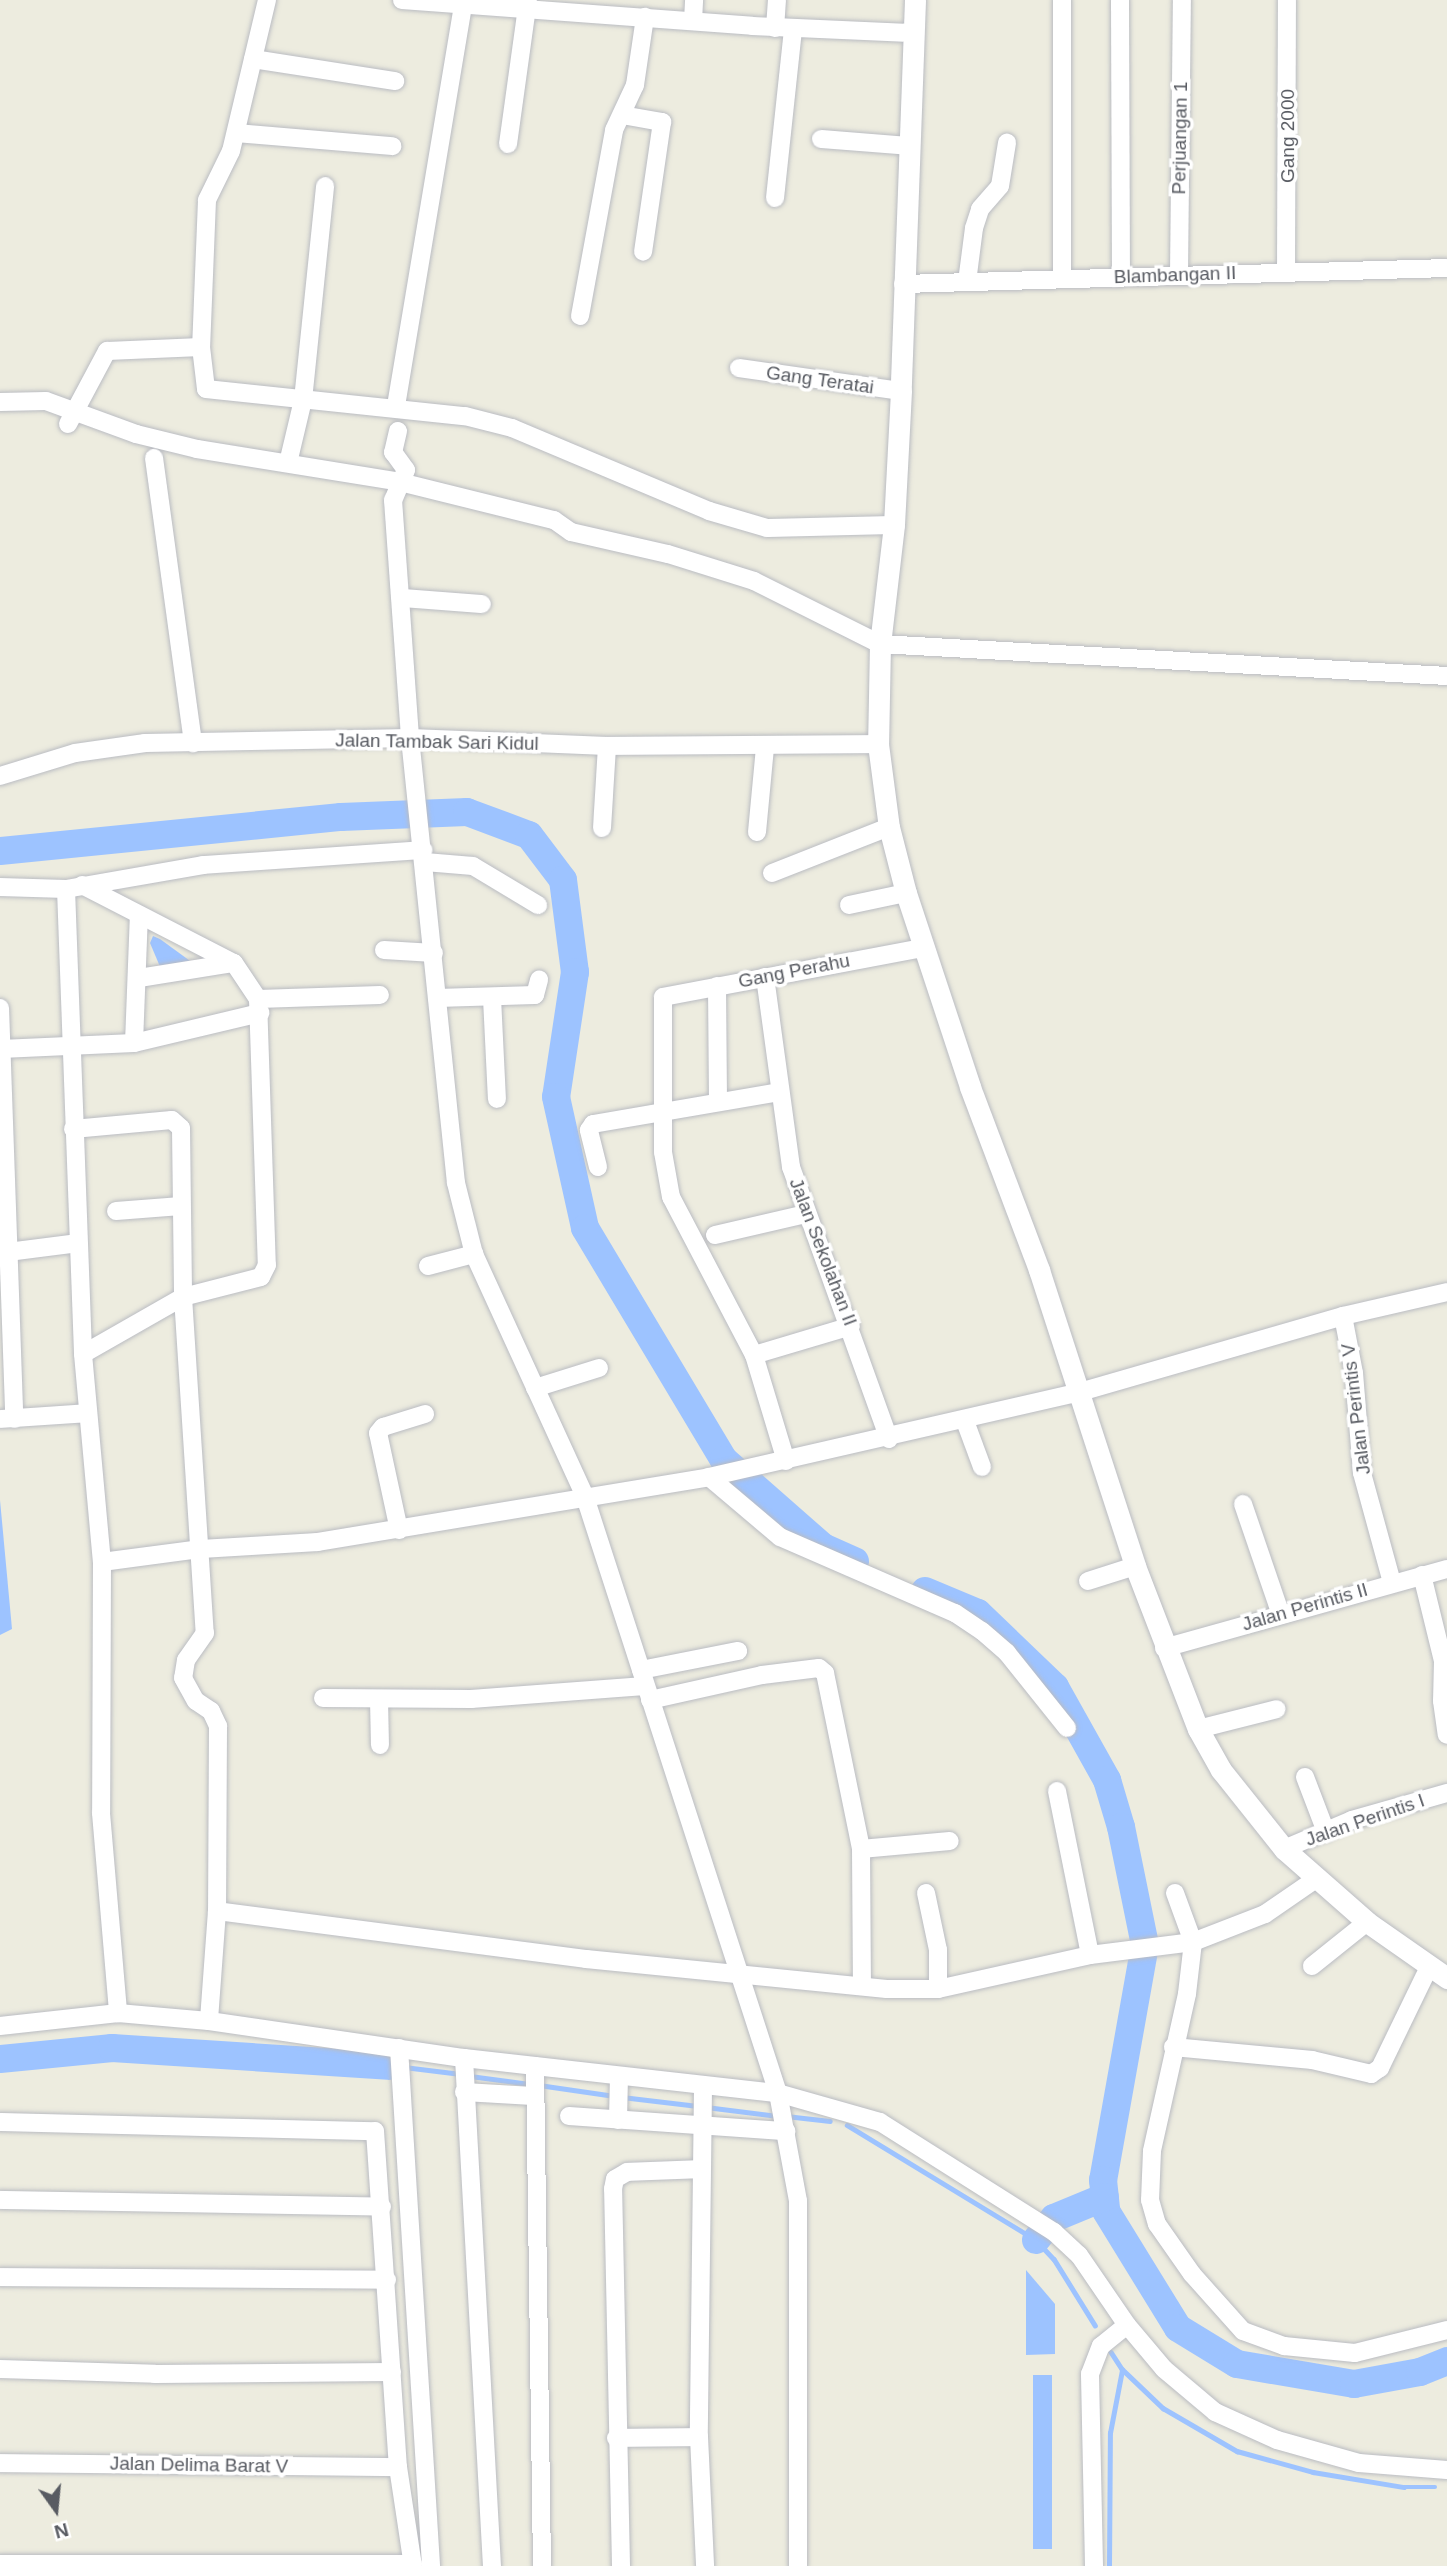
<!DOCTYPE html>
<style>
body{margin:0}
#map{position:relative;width:1447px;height:2566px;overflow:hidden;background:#edecdf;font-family:Helvetica,sans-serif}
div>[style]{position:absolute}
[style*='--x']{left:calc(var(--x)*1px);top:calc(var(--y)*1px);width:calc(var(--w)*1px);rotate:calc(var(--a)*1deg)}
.water>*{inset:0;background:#9dc3ff;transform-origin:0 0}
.stream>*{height:4.5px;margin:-2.25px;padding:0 2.25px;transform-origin:2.25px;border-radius:2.25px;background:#9dc3ff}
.river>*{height:28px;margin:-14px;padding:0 14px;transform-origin:14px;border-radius:14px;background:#9dc3ff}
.roads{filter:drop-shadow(0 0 2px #babcc2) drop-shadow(0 0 2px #babcc2)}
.minor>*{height:18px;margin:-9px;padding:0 9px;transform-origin:9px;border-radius:9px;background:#fff}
.tertiary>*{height:21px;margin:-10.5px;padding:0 10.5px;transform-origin:10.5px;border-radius:10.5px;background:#fff}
span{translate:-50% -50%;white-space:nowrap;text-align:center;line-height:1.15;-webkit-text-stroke:7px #fff;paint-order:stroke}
.street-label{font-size:19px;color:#585b62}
.north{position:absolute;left:21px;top:2475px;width:70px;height:70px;-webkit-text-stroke:5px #fff;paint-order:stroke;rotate:165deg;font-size:19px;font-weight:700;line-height:28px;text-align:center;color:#585b62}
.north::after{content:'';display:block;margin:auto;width:24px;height:32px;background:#585b62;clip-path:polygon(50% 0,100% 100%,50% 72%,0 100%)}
</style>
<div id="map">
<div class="water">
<i style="clip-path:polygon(153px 936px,160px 939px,197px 966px,161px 969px,150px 943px)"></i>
<i style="clip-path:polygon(0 1500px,12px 1629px,0 1635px)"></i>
<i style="clip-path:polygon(1026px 2270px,1055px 2304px,1055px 2354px,1026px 2355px)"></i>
<i style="left:1033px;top:2375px;width:19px;height:174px"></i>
</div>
<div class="stream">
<i style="--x:404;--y:2067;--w:57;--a:7"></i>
<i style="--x:470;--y:2076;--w:61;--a:7.6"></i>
<i style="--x:539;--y:2085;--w:76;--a:8.3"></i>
<i style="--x:622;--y:2097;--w:76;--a:6.8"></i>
<i style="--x:706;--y:2107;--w:72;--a:7.2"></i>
<i style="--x:786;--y:2116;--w:44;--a:6.5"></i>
<i style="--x:847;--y:2125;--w:221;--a:31.3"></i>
<i style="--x:1036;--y:2240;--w:26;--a:47"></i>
<i style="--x:1054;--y:2259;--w:78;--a:58.2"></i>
<i style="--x:1111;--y:2352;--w:20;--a:57"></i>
<i style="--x:1122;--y:2369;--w:57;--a:43.6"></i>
<i style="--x:1163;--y:2408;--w:86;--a:30.2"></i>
<i style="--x:1237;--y:2451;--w:79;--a:15.4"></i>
<i style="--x:1313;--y:2472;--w:92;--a:9.4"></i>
<i style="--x:1404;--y:2487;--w:31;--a:0"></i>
<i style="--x:1109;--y:2566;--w:133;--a:-89.6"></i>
<i style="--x:1110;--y:2433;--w:64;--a:-79.2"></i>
</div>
<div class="river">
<i style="--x:0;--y:851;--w:343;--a:-5.7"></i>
<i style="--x:341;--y:817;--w:126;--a:-2.3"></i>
<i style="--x:467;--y:812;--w:66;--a:20.4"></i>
<i style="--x:529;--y:835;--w:56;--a:52.9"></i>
<i style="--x:563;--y:880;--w:93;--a:82.6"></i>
<i style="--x:575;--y:972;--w:126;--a:98.6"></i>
<i style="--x:556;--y:1097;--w:134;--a:77.5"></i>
<i style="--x:585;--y:1228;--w:270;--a:59.1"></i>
<i style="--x:724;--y:1460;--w:132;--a:41.3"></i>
<i style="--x:823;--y:1547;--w:35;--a:24"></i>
<i style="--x:925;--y:1591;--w:57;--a:22.5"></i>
<i style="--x:978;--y:1613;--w:107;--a:43.9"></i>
<i style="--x:1055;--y:1687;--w:107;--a:60.8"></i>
<i style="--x:1107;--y:1780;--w:49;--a:73.4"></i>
<i style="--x:1121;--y:1827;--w:120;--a:78.5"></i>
<i style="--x:1145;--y:1945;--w:239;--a:100.1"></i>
<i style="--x:1103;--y:2180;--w:31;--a:84"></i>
<i style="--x:1106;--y:2211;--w:137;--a:58.4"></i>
<i style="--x:1178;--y:2328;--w:69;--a:31.4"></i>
<i style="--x:1237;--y:2364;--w:119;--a:9.7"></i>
<i style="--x:1354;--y:2384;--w:67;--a:-10.3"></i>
<i style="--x:1420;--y:2372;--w:29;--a:-22"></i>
<i style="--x:0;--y:2059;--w:113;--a:-5.6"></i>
<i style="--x:112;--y:2048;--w:277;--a:3.7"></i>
<i style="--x:1036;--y:2240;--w:28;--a:-51"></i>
<i style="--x:1054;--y:2218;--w:55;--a:-22.4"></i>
</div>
<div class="roads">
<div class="minor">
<i style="--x:267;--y:0;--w:155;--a:103.4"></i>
<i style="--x:231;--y:151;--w:55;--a:116.1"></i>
<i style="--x:207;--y:200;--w:147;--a:92.3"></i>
<i style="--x:201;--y:347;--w:42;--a:83.2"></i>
<i style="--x:206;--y:389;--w:260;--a:6"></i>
<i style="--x:465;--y:416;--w:49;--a:14.3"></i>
<i style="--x:512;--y:428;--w:214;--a:22.8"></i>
<i style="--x:709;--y:511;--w:60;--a:16.3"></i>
<i style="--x:767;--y:528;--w:127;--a:-1.4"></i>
<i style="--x:402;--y:0;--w:351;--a:4.2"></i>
<i style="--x:752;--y:26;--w:162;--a:2.5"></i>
<i style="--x:1062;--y:0;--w:279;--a:90"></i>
<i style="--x:1120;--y:0;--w:277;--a:89.8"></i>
<i style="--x:693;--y:21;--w:21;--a:-87"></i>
<i style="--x:775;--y:28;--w:28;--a:-86"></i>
<i style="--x:253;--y:59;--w:144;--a:8.8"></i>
<i style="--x:622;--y:115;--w:41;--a:9.9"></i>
<i style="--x:662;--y:122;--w:131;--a:98.3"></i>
<i style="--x:236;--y:133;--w:157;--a:4.8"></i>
<i style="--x:821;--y:139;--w:88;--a:4.5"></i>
<i style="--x:508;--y:144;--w:145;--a:-82.1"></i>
<i style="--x:775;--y:198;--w:170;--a:-83.9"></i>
<i style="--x:1286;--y:272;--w:272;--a:-89.8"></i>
<i style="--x:1179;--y:275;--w:275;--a:-89.4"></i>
<i style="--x:967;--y:282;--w:54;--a:-82.6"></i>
<i style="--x:974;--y:228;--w:20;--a:-72"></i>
<i style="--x:980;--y:209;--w:30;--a:-49"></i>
<i style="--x:1000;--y:186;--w:44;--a:-80.8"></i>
<i style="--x:903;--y:284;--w:544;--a:-1.68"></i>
<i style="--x:580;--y:316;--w:189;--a:-79.6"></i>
<i style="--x:614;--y:130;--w:50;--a:-65"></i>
<i style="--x:635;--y:85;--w:69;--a:-81.6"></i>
<i style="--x:739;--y:368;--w:164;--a:8.1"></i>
<i style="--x:0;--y:402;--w:46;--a:-1.2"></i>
<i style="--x:46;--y:401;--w:96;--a:20.1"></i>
<i style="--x:136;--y:434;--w:63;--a:13.8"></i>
<i style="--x:197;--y:449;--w:206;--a:9.2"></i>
<i style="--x:400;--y:482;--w:159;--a:13.9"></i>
<i style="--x:554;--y:520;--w:21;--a:35"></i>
<i style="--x:571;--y:532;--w:99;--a:12.8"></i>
<i style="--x:668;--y:554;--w:90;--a:17.4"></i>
<i style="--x:754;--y:581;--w:141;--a:26.6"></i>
<i style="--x:880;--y:644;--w:568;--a:3.23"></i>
<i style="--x:396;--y:406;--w:406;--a:-80.5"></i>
<i style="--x:68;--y:424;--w:83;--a:-61.9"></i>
<i style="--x:107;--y:351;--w:94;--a:-2.4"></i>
<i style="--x:398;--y:431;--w:22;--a:103"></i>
<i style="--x:393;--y:452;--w:22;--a:54"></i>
<i style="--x:406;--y:470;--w:33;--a:113"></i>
<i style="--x:393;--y:500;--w:239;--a:85.9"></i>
<i style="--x:410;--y:738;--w:447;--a:84.1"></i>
<i style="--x:456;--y:1183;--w:73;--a:75.8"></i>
<i style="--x:474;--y:1254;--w:267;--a:65.4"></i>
<i style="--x:585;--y:1497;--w:626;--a:72.06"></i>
<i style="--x:778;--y:2093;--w:110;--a:79.5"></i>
<i style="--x:798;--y:2201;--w:365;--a:90"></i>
<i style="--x:154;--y:458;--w:288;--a:82.2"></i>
<i style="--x:288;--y:463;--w:65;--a:-76.6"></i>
<i style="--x:303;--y:400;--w:215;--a:-84.1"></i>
<i style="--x:402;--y:598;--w:80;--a:4.3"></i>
<i style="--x:0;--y:776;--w:78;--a:-17"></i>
<i style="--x:75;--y:753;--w:71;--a:-8.1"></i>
<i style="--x:145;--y:743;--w:265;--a:-1.1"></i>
<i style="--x:410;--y:738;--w:197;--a:2.3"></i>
<i style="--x:607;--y:746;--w:271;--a:-0.4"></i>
<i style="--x:602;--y:828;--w:82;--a:-86.5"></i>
<i style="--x:757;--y:832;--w:84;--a:-84.6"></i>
<i style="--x:425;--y:862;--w:48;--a:4.8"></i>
<i style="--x:473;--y:866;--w:76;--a:31"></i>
<i style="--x:772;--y:873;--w:126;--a:-21.5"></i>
<i style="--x:82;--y:885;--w:171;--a:27.2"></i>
<i style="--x:234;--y:963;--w:43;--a:56.3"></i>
<i style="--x:258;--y:999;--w:266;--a:88.1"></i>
<i style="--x:267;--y:1265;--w:13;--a:117"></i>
<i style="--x:261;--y:1277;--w:81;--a:165.6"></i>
<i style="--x:183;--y:1297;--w:115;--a:150.3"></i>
<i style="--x:0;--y:887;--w:66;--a:1.7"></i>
<i style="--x:66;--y:889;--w:139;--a:-9.9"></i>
<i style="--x:203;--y:865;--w:221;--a:-3.9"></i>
<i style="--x:66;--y:889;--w:465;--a:87.9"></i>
<i style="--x:83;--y:1354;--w:209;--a:84.8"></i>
<i style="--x:102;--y:1562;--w:251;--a:90.2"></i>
<i style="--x:101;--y:1813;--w:201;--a:85.1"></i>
<i style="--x:849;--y:905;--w:58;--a:-11.9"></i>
<i style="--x:384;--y:950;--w:50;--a:3.4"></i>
<i style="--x:765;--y:977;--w:192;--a:82.2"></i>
<i style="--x:791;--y:1167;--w:289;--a:70.2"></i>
<i style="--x:139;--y:978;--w:96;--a:-9"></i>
<i style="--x:717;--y:986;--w:115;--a:89.5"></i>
<i style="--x:437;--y:998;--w:98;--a:-1.8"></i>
<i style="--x:535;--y:995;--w:16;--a:-75"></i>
<i style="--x:492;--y:998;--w:101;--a:87.2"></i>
<i style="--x:258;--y:999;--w:122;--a:-1.9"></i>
<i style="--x:0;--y:1008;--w:411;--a:88"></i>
<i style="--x:134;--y:1043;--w:128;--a:-87.8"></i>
<i style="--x:1;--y:1049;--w:133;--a:-2.6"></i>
<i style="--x:134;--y:1043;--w:130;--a:-13.4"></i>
<i style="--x:73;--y:1129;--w:99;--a:-5.2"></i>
<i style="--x:172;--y:1120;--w:12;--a:42"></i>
<i style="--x:181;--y:1128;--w:169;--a:89.3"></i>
<i style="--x:183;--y:1297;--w:337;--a:86.3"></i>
<i style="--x:205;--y:1633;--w:33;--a:125"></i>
<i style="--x:186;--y:1660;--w:18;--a:99"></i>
<i style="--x:183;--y:1678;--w:26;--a:61"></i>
<i style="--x:196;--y:1701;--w:18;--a:34"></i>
<i style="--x:211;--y:1711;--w:17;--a:65"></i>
<i style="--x:218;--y:1726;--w:185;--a:90.3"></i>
<i style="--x:217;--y:1911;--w:110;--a:94.2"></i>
<i style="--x:598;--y:1167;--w:38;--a:-104"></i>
<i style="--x:589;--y:1130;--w:7;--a:-56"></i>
<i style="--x:593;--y:1124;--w:190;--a:-9.7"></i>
<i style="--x:116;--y:1211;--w:65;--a:-4.4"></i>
<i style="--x:715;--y:1235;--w:92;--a:-13.1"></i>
<i style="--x:8;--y:1252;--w:71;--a:-7.3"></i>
<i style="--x:428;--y:1266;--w:48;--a:-14.6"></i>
<i style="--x:1343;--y:1316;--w:58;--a:79.1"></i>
<i style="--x:1354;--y:1373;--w:100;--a:85.4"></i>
<i style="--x:1362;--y:1473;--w:114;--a:74.7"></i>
<i style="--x:754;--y:1355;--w:101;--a:-16.6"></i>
<i style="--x:535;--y:1388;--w:67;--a:-17.4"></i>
<i style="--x:0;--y:1419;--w:88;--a:-3.9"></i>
<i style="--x:965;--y:1421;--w:49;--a:69.7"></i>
<i style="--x:786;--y:1461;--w:111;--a:-106.8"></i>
<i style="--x:754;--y:1355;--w:178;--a:-117.7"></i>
<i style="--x:671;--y:1197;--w:46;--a:-100.1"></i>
<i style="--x:663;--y:1152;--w:155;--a:-90"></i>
<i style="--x:663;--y:997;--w:265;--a:-10.7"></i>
<i style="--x:709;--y:1477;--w:93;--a:40.2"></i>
<i style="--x:780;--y:1537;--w:191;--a:23.5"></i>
<i style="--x:955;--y:1613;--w:32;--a:34"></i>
<i style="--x:982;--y:1631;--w:33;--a:41"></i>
<i style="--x:1007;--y:1653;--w:96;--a:51.3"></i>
<i style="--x:1243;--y:1504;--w:114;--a:71.1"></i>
<i style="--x:399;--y:1530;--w:99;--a:-102.2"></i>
<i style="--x:378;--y:1433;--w:8;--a:-50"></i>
<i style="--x:383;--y:1427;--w:44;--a:-17.2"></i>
<i style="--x:102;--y:1562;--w:100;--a:-7.5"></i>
<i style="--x:201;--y:1549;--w:117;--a:-3.4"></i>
<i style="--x:318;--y:1542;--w:396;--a:-9.4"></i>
<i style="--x:709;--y:1477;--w:381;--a:-12.9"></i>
<i style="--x:1080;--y:1392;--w:274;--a:-16.1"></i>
<i style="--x:1343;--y:1316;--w:107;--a:-13"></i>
<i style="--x:1422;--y:1575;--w:89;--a:76.3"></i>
<i style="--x:1443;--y:1661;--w:40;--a:91.4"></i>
<i style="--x:1442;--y:1701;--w:34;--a:82"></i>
<i style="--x:1088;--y:1581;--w:49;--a:-17.7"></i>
<i style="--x:1164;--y:1648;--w:294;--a:-15.6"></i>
<i style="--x:641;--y:1670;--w:99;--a:-11.1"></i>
<i style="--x:323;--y:1698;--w:148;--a:0.4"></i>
<i style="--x:471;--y:1699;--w:174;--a:-4.3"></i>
<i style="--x:379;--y:1699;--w:46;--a:88.8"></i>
<i style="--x:650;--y:1700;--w:115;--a:-12.6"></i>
<i style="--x:762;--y:1675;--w:57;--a:-7"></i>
<i style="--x:819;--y:1668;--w:8;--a:40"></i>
<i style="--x:825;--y:1673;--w:180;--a:78.4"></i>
<i style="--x:861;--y:1849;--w:136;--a:89.6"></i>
<i style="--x:1198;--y:1729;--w:81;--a:-14.2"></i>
<i style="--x:1305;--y:1777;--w:59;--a:69.1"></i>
<i style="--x:1057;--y:1791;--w:167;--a:78.6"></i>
<i style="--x:861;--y:1849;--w:89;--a:-5.1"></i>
<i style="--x:1284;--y:1849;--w:74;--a:-23.1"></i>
<i style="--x:1352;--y:1820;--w:99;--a:-15.9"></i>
<i style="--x:926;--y:1893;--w:58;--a:78.1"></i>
<i style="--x:938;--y:1950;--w:39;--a:90"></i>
<i style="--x:1175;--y:1893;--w:52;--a:69.8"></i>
<i style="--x:1193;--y:1942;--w:52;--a:96.6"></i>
<i style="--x:1187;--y:1994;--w:161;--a:102.6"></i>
<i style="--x:1152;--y:2151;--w:49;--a:92.3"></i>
<i style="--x:1150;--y:2200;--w:25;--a:74"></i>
<i style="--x:1157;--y:2224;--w:61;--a:55"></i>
<i style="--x:1192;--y:2274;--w:76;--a:48.2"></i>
<i style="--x:1243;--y:2331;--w:44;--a:20.1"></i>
<i style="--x:1284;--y:2346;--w:71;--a:5.6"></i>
<i style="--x:1355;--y:2353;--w:95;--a:-14"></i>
<i style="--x:217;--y:1911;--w:372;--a:7.4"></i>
<i style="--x:586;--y:1959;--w:302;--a:5.7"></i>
<i style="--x:887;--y:1989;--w:51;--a:0"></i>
<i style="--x:938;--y:1989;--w:156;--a:-12.6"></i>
<i style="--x:1090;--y:1955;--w:104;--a:-7.2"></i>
<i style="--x:1193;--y:1942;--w:77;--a:-21.3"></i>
<i style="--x:1265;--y:1914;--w:62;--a:-34.5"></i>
<i style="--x:1312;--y:1966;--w:70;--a:-38.7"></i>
<i style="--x:0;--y:2026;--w:119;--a:-6.3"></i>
<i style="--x:118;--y:2013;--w:91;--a:5"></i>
<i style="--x:209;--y:2021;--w:258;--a:8.3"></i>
<i style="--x:464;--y:2058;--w:316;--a:6.4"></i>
<i style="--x:778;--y:2093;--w:106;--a:15.9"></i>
<i style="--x:880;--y:2122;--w:206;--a:32.3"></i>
<i style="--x:1054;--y:2232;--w:34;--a:43"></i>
<i style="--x:1079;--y:2255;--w:85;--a:55.6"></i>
<i style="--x:1127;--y:2325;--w:57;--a:49.9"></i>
<i style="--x:1164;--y:2369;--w:67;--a:40.1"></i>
<i style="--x:1215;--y:2412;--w:68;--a:24.3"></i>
<i style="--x:1277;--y:2440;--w:85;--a:15.7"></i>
<i style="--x:1359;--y:2463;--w:88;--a:4.5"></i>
<i style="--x:1173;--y:2047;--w:140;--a:5.3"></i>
<i style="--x:1312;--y:2060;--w:61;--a:13.3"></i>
<i style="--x:1371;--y:2074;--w:11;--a:-34"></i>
<i style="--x:1380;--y:2068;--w:112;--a:-64.1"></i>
<i style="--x:399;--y:2048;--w:519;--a:86.46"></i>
<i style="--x:464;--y:2058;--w:509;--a:86.85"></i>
<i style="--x:535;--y:2066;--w:500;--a:89.2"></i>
<i style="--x:703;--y:2088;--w:349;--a:90.7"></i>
<i style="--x:699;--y:2437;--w:129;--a:87.3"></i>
<i style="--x:464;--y:2092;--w:69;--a:3.3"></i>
<i style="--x:569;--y:2116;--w:218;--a:4"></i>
<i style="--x:618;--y:2120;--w:44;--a:-88.7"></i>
<i style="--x:0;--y:2122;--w:375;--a:1.4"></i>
<i style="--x:375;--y:2131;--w:337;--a:86.1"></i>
<i style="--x:398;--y:2467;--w:100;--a:81.4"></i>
<i style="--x:0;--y:2200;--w:382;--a:1"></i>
<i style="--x:0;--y:2277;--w:387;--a:0.4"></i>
<i style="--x:0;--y:2369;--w:155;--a:1.8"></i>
<i style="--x:155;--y:2374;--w:237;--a:-0.5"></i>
<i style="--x:616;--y:2438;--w:83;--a:-0.7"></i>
<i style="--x:0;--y:2463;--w:398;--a:0.6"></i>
<i style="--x:0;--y:2564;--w:413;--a:0"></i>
<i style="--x:621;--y:2566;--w:377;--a:-91.2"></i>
<i style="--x:613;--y:2189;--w:10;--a:-79"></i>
<i style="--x:615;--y:2179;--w:14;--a:-30"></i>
<i style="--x:627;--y:2172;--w:74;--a:-2.3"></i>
<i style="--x:1094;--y:2566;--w:192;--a:-91.2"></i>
<i style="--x:1090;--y:2374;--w:30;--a:-69"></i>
<i style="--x:1101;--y:2346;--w:33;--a:-39"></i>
</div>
<div class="tertiary">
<i style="--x:915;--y:0;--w:391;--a:92.1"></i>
<i style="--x:901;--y:391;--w:134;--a:93"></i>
<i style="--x:894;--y:525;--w:120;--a:96.7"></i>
<i style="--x:880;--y:644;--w:100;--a:91.1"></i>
<i style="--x:878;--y:744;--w:84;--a:82.5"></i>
<i style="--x:889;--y:827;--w:68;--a:75.6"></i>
<i style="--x:906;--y:893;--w:204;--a:71.7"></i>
<i style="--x:970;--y:1087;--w:196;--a:69.3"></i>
<i style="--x:1039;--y:1270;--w:311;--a:72"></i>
<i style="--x:1135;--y:1566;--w:175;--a:68.9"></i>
<i style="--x:1198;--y:1729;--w:47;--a:60.7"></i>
<i style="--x:1221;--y:1770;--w:101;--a:51.4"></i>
<i style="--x:1284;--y:1849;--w:111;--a:41.3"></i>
<i style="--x:1367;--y:1922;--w:98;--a:35"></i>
</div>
</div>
<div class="street-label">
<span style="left:1288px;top:136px;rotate:-90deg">Gang 2000</span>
<span style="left:1180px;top:138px;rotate:-89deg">Perjuangan 1</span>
<span style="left:1175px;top:275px;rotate:-2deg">Blambangan II</span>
<span style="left:820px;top:380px;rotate:8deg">Gang Teratai</span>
<span style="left:437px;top:742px;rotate:1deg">Jalan Tambak Sari Kidul</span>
<span style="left:794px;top:971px;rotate:-11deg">Gang Perahu</span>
<span style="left:823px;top:1252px;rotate:69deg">Jalan Sekolahan II</span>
<span style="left:1356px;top:1409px;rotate:-97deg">Jalan Perintis V</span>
<span style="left:1305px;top:1607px;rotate:-16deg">Jalan Perintis II</span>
<span style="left:1365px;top:1820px;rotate:-19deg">Jalan Perintis I</span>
<span style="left:199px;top:2465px;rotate:1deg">Jalan Delima Barat V</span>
</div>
<div class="north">N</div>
</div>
